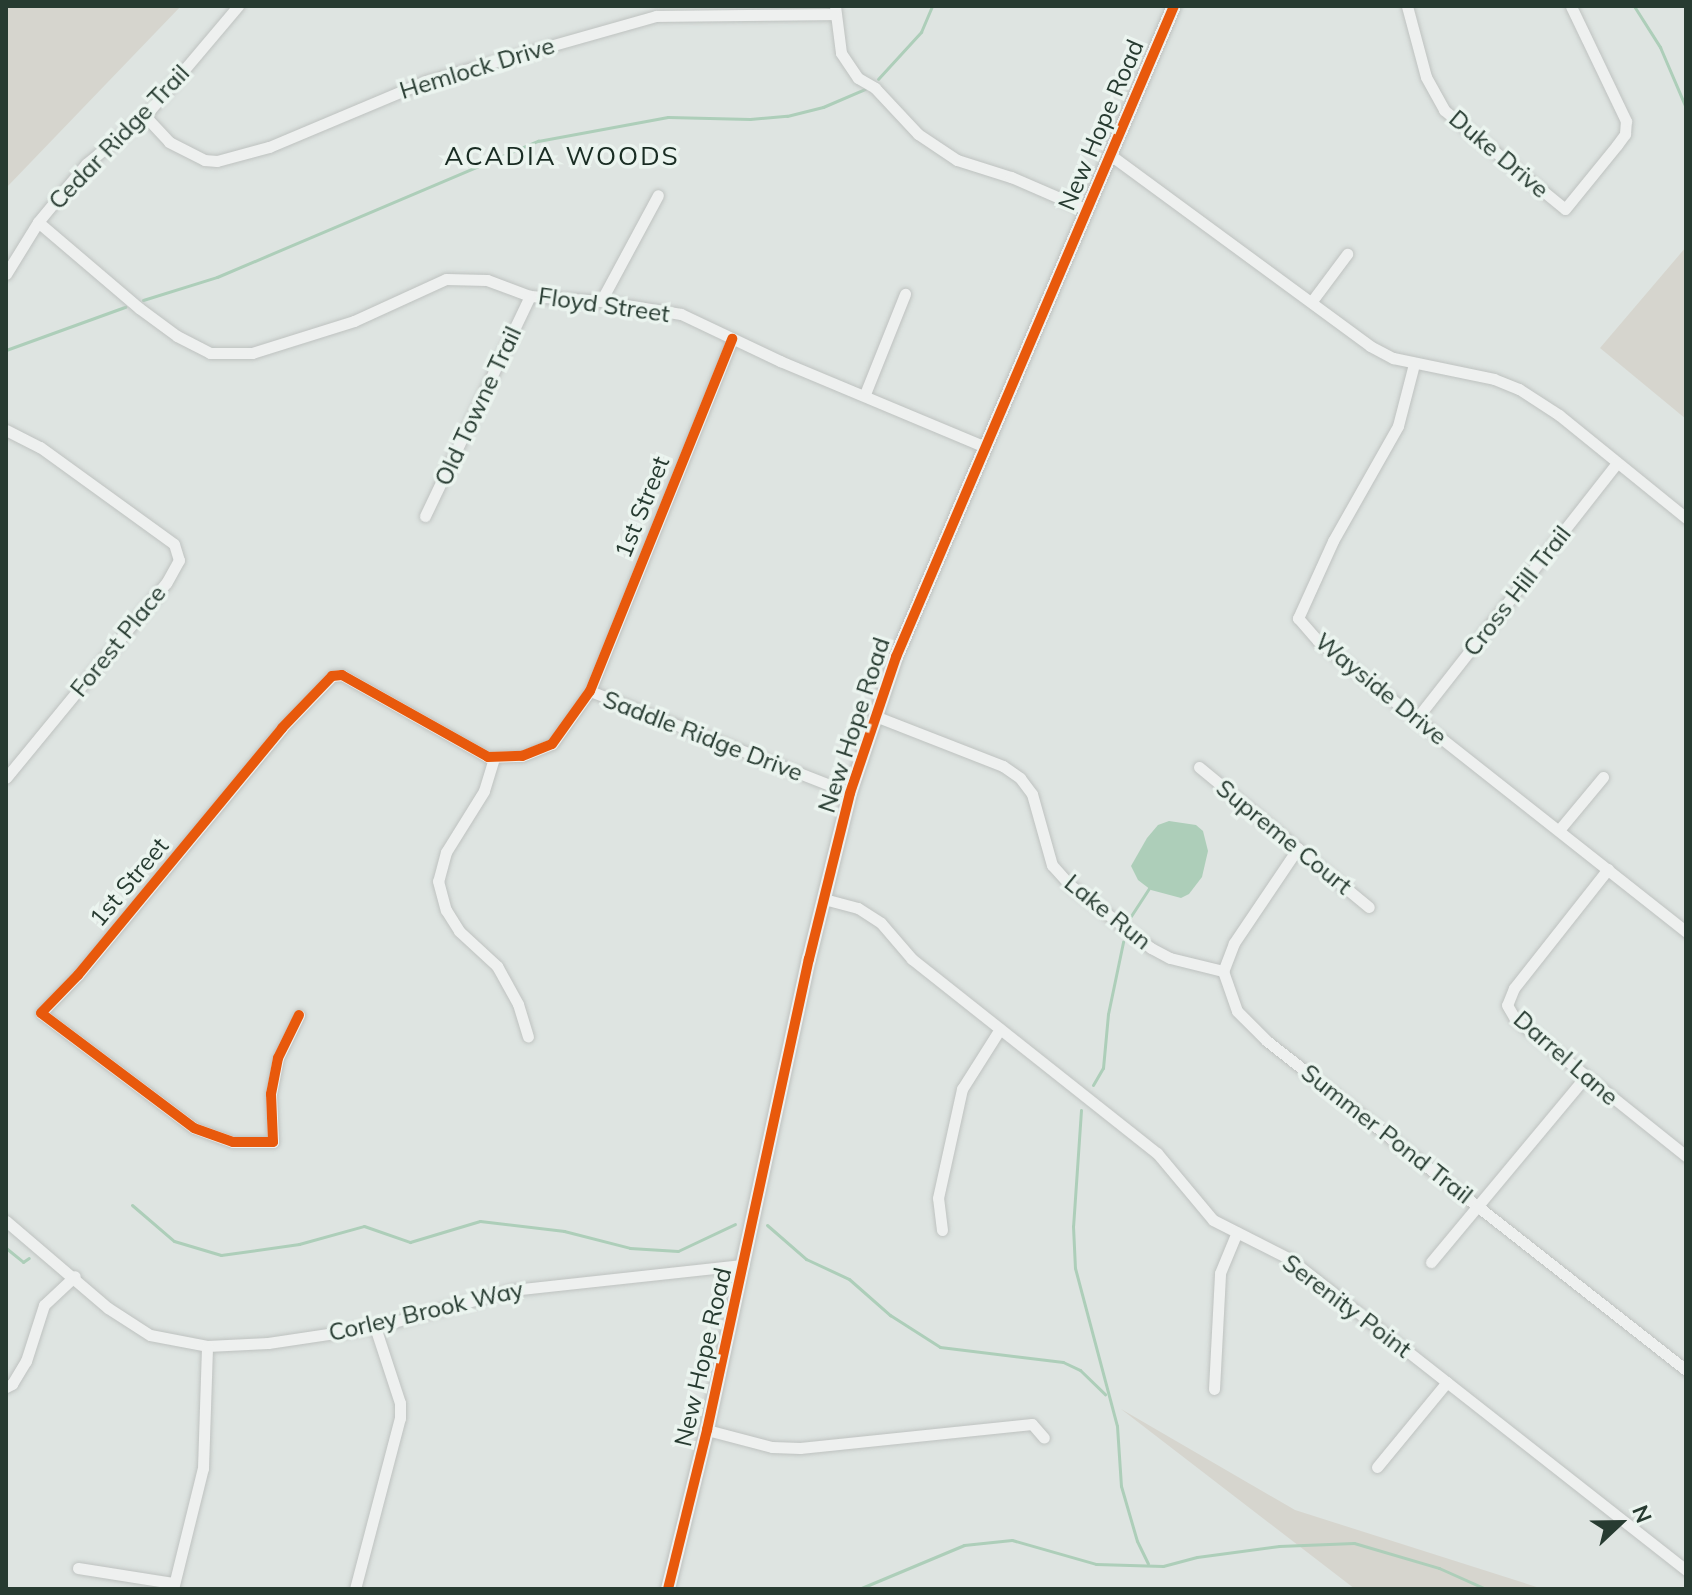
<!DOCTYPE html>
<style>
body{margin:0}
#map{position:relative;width:1692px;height:1595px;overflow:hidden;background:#dee4e1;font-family:Mulish,sans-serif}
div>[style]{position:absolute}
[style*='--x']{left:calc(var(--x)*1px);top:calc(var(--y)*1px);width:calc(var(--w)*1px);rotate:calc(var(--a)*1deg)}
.green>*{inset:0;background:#d6d5ce}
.water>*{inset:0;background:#adceb9}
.stream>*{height:3px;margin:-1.5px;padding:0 1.5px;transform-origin:1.5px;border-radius:1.5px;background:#adceb9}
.roads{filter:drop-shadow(0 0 2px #bec2c0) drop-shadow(0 0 2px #bec2c0)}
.minor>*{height:11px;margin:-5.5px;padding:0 5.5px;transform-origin:5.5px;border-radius:5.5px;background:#eef0ef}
.tertiary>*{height:14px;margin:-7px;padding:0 7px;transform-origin:7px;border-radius:7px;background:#eef0ef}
.cycleway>*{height:10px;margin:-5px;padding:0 5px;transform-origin:5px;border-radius:5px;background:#e8590c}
span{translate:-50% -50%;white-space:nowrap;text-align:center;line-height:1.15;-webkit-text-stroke:7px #ebf4ef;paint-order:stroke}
.street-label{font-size:24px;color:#273b31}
.neighbourhood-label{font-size:26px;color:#192c23;letter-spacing:2px}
.frame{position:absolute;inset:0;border:8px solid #273b31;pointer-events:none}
.north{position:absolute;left:1580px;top:1483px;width:80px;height:80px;-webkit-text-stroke:6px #ebf4ef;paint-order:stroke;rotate:68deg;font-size:22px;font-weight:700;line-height:32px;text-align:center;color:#273b31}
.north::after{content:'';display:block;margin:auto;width:28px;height:36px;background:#273b31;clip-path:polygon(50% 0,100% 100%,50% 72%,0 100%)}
</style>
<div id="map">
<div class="green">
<i style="clip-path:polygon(6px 6px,181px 6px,6px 188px)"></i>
<i style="clip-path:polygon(1686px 247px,1686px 419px,1600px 348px)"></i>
<i style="clip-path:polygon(1121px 1409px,1295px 1510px,1543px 1589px,1355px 1589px)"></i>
</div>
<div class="water">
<i style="clip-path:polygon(1169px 821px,1196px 825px,1203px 831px,1208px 851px,1202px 877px,1189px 894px,1181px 898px,1151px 890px,1138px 880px,1131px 866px,1147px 838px,1158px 825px)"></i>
</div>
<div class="stream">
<i style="--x:1634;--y:6;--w:49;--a:57.6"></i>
<i style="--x:1660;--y:47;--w:66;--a:66.9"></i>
<i style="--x:878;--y:79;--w:64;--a:-47.5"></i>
<i style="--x:921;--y:32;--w:28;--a:-67"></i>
<i style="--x:143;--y:300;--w:77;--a:-17.3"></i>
<i style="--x:217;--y:277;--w:349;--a:-23"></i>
<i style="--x:538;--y:141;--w:132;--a:-10.5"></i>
<i style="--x:668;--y:117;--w:82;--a:1.4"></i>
<i style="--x:750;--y:119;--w:37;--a:-5"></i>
<i style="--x:787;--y:116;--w:37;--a:-14"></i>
<i style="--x:823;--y:107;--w:46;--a:-23.2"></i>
<i style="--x:6;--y:350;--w:127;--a:-19.9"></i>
<i style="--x:1129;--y:919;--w:37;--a:-57"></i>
<i style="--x:1093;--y:1085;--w:20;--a:-60"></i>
<i style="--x:1103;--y:1068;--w:54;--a:-84.7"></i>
<i style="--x:1108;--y:1014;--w:74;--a:-78.2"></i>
<i style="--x:1081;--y:1110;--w:116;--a:93.9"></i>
<i style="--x:1073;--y:1226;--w:42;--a:87.3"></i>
<i style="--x:1075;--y:1268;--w:163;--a:75.1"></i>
<i style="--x:1117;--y:1426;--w:60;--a:86.2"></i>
<i style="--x:1121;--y:1486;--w:57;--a:73.8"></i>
<i style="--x:1137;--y:1541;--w:25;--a:64"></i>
<i style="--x:132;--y:1205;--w:55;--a:40.6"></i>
<i style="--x:174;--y:1241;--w:49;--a:16.6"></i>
<i style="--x:221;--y:1255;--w:79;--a:-8"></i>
<i style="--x:299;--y:1244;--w:67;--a:-15.5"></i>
<i style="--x:364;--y:1226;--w:49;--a:19.2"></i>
<i style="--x:410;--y:1242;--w:73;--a:-16.7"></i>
<i style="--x:480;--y:1221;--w:85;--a:6.8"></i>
<i style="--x:564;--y:1231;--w:68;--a:14.4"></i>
<i style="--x:630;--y:1248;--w:48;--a:3.6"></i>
<i style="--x:678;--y:1251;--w:63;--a:-25.3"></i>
<i style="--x:767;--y:1225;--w:52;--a:41.1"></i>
<i style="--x:806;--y:1259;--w:47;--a:24.9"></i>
<i style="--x:849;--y:1279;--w:55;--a:41.3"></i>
<i style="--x:890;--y:1315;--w:59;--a:32.6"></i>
<i style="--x:940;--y:1347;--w:124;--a:7"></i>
<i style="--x:1063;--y:1362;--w:19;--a:25"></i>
<i style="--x:1080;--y:1370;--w:35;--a:44"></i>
<i style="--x:6;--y:1248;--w:22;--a:39"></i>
<i style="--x:23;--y:1262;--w:7;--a:-34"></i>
<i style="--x:859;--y:1589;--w:114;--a:-22.7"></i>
<i style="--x:964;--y:1545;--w:48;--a:-5.9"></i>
<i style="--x:1012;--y:1540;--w:87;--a:15.9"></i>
<i style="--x:1096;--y:1564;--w:67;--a:1.7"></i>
<i style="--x:1163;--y:1566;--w:35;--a:-15"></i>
<i style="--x:1197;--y:1557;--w:83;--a:-7.6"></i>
<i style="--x:1279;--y:1546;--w:75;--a:-2.3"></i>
<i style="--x:1354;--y:1543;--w:89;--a:16.4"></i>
<i style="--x:1439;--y:1568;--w:51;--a:24.1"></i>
</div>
<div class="roads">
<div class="minor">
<i style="--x:835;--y:6;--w:47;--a:82.7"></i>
<i style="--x:841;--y:53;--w:30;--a:56"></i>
<i style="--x:858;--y:78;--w:20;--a:30"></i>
<i style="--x:875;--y:88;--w:63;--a:46.9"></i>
<i style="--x:918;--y:134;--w:47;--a:33.7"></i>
<i style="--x:957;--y:160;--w:57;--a:17.5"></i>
<i style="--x:1011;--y:177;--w:81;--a:23.4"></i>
<i style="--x:1407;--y:6;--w:73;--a:75"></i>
<i style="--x:1426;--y:77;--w:38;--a:61"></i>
<i style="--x:1444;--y:110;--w:156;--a:39.3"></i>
<i style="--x:1565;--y:209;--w:82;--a:-50.9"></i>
<i style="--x:1617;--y:145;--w:14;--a:-54"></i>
<i style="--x:1625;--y:134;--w:13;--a:-86"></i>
<i style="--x:1626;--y:121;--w:127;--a:-115.6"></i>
<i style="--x:145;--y:116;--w:35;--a:47"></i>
<i style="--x:169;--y:142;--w:39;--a:27"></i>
<i style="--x:204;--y:160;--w:13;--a:4"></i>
<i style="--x:217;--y:161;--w:54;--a:-15.1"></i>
<i style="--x:269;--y:147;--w:170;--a:-22.8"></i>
<i style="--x:426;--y:81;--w:239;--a:-15.8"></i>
<i style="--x:656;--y:16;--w:179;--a:-0.6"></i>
<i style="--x:1109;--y:154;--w:324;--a:36.3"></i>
<i style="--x:1370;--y:346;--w:26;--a:28"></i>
<i style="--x:1393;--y:358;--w:103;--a:11.7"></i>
<i style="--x:1494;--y:379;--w:27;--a:22"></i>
<i style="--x:1519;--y:389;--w:48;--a:33"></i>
<i style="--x:1559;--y:415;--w:164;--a:39"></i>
<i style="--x:38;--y:222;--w:133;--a:40.4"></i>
<i style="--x:139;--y:308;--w:47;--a:36.4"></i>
<i style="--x:177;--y:336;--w:37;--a:27"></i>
<i style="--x:210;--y:353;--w:42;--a:0"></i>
<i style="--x:252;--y:353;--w:107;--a:-17.4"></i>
<i style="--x:354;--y:321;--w:101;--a:-24.5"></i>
<i style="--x:446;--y:279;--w:41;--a:1.4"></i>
<i style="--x:487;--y:280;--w:46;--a:20.4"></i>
<i style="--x:530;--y:296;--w:71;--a:4"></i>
<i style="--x:601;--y:301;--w:81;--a:9.2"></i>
<i style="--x:681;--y:314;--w:110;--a:25.4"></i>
<i style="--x:780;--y:361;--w:223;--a:22.7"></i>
<i style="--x:6;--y:274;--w:61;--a:-58.4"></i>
<i style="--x:38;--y:222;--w:75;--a:-50.4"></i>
<i style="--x:86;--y:164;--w:76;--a:-39.1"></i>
<i style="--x:145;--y:116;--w:144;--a:-49.8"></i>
<i style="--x:601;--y:301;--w:120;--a:-61.7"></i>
<i style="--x:1312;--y:301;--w:59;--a:-53.3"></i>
<i style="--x:1414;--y:364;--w:64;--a:104.5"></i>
<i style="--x:1398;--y:426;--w:132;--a:119.5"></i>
<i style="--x:1333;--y:541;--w:85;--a:114.4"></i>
<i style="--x:1298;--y:618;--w:30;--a:49"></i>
<i style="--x:1318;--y:641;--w:469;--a:38.3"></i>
<i style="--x:865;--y:394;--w:108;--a:-68.2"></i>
<i style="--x:6;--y:430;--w:38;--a:27"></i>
<i style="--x:40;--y:447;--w:165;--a:35.9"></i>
<i style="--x:174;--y:544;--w:17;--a:73"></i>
<i style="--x:179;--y:560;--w:26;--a:119"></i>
<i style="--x:166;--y:583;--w:252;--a:129.4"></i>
<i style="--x:425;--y:516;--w:244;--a:-64.5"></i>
<i style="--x:590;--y:691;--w:279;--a:21.4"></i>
<i style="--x:875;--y:716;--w:137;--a:21.3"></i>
<i style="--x:1003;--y:766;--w:21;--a:35"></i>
<i style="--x:1020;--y:778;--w:20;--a:53"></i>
<i style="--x:1032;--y:794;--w:74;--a:74.3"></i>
<i style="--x:1052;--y:865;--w:27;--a:48"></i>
<i style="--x:1070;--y:885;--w:103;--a:37.9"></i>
<i style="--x:1151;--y:948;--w:21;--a:28"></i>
<i style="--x:1170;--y:958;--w:55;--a:13.8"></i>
<i style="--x:1417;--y:718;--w:324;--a:-51.9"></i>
<i style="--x:494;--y:758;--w:34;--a:107"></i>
<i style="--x:484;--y:791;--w:72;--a:121.9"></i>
<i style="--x:446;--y:852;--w:30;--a:105"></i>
<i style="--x:438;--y:881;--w:30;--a:75"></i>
<i style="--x:446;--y:910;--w:25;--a:58"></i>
<i style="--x:459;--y:931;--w:52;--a:42.6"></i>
<i style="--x:497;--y:966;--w:43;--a:61.1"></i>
<i style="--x:518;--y:1004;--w:34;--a:73"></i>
<i style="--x:1199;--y:767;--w:220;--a:39.5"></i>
<i style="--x:1559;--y:830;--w:69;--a:-50.3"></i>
<i style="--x:1298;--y:848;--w:115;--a:124"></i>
<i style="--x:1234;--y:943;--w:30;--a:111"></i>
<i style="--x:1223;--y:971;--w:42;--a:70.7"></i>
<i style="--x:1237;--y:1011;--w:42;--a:45"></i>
<i style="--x:1267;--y:1041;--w:533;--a:38.14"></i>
<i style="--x:1608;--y:869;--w:152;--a:128.3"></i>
<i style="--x:1514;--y:988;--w:18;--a:112"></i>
<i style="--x:1507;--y:1005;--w:16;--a:60"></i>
<i style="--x:1515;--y:1019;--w:219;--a:38.7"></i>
<i style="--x:824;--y:899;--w:35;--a:15"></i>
<i style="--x:858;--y:908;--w:27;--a:33"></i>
<i style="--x:881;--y:923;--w:48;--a:49.3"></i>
<i style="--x:912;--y:959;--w:313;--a:38.4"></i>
<i style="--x:1157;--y:1153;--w:87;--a:50.1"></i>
<i style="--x:1213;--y:1220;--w:86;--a:26.9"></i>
<i style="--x:1290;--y:1259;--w:504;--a:38.14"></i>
<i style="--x:299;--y:1015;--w:48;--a:116"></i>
<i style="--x:278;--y:1058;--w:37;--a:101"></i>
<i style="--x:271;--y:1094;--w:48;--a:87.6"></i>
<i style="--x:273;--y:1142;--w:40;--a:180"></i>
<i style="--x:233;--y:1142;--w:41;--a:-160.3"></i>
<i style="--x:194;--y:1128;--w:191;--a:-143.1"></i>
<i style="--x:41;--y:1013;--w:53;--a:-45.8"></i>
<i style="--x:78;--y:975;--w:320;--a:-50.4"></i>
<i style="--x:282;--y:728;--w:72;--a:-46.1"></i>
<i style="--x:332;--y:676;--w:10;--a:-6"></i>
<i style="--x:342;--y:675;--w:167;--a:29.3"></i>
<i style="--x:488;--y:757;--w:34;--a:-2"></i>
<i style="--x:522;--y:756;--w:32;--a:-22"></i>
<i style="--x:552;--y:744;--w:65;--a:-54.4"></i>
<i style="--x:590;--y:691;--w:380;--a:-68"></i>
<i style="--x:6;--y:1221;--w:134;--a:40.5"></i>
<i style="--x:108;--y:1308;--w:50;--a:32.7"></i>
<i style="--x:150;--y:1335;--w:58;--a:10.9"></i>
<i style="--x:207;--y:1346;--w:61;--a:-2.8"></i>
<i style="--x:268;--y:1343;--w:108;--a:-8.5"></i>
<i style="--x:375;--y:1327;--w:142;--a:-15.1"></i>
<i style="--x:512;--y:1290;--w:233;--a:-6.2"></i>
<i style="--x:942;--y:1230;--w:32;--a:-97"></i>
<i style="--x:938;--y:1198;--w:112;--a:-77.6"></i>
<i style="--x:962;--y:1089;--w:71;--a:-57.7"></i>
<i style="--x:1431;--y:1262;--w:241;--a:-50.2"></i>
<i style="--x:6;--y:1387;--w:7;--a:-27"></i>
<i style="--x:12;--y:1384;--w:27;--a:-59"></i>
<i style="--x:26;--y:1361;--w:59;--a:-72.2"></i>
<i style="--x:44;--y:1305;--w:42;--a:-43.1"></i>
<i style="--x:1214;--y:1389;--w:116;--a:-87"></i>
<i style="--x:1220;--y:1273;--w:44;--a:-67.5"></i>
<i style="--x:707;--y:1430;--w:67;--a:14.7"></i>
<i style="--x:772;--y:1447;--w:28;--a:2"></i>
<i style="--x:800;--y:1448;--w:233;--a:-5.9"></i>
<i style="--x:1032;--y:1424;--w:18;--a:49"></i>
<i style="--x:1377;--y:1467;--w:110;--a:-50.5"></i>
<i style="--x:78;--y:1568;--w:96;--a:9"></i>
<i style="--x:173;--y:1589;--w:125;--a:-76.1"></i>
<i style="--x:203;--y:1468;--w:122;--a:-88.1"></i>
<i style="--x:355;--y:1589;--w:177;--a:-75.3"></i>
<i style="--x:400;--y:1418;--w:15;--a:-90"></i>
<i style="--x:400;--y:1403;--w:80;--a:-108.2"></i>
</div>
<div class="tertiary">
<i style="--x:668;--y:1589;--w:164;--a:-76.2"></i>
<i style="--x:707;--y:1430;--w:482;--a:-77.8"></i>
<i style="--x:809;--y:959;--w:171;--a:-76.1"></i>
<i style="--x:850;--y:793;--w:144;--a:-71.3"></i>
<i style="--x:896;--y:657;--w:708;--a:-66.88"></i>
</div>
</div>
<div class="cycleway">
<i style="--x:299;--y:1015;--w:48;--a:116"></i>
<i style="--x:278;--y:1058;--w:37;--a:101"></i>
<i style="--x:271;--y:1094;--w:48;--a:87.6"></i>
<i style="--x:273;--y:1142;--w:40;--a:180"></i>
<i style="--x:233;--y:1142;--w:41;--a:-160.3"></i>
<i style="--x:194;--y:1128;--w:191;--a:-143.1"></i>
<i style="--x:41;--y:1013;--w:53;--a:-45.8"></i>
<i style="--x:78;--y:975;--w:320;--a:-50.4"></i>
<i style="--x:282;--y:728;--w:72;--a:-46.1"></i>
<i style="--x:332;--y:676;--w:10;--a:-6"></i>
<i style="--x:342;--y:675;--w:167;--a:29.3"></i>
<i style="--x:488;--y:757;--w:34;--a:-2"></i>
<i style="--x:522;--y:756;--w:32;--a:-22"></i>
<i style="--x:552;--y:744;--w:65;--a:-54.4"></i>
<i style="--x:590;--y:691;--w:380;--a:-68"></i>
<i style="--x:668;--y:1589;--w:164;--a:-76.2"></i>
<i style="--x:707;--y:1430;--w:482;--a:-77.8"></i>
<i style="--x:809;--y:959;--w:171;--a:-76.1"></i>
<i style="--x:850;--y:793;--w:144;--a:-71.3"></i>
<i style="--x:896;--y:657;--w:708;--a:-66.88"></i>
</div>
<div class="street-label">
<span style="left:477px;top:68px;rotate:-17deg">Hemlock Drive</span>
<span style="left:1101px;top:125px;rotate:-67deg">New Hope Road</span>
<span style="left:119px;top:137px;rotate:-46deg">Cedar Ridge Trail</span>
<span style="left:1499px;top:154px;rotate:40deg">Duke Drive</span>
<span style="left:604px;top:305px;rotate:8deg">Floyd Street</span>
<span style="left:478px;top:406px;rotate:-65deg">Old Towne Trail</span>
<span style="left:642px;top:507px;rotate:-68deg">1st Street</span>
<span style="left:1517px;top:591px;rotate:-52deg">Cross Hill Trail</span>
<span style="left:118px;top:641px;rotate:-51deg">Forest Place</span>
<span style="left:1381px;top:689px;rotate:39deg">Wayside Drive</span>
<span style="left:854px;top:725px;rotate:-72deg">New Hope Road</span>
<span style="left:703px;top:736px;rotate:21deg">Saddle Ridge Drive</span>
<span style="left:1284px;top:837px;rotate:39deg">Supreme Court</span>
<span style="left:129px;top:882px;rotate:-50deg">1st Street</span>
<span style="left:1108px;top:912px;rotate:39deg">Lake Run</span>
<span style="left:1566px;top:1058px;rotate:41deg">Darrel Lane</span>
<span style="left:1387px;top:1134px;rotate:38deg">Summer Pond Trail</span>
<span style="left:1347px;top:1306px;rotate:37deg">Serenity Point</span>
<span style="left:426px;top:1311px;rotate:-13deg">Corley Brook Way</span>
<span style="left:703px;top:1357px;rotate:-77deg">New Hope Road</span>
</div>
<div class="neighbourhood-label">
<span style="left:562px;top:156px">ACADIA WOODS</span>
</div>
<div class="frame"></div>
<div class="north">N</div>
</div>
